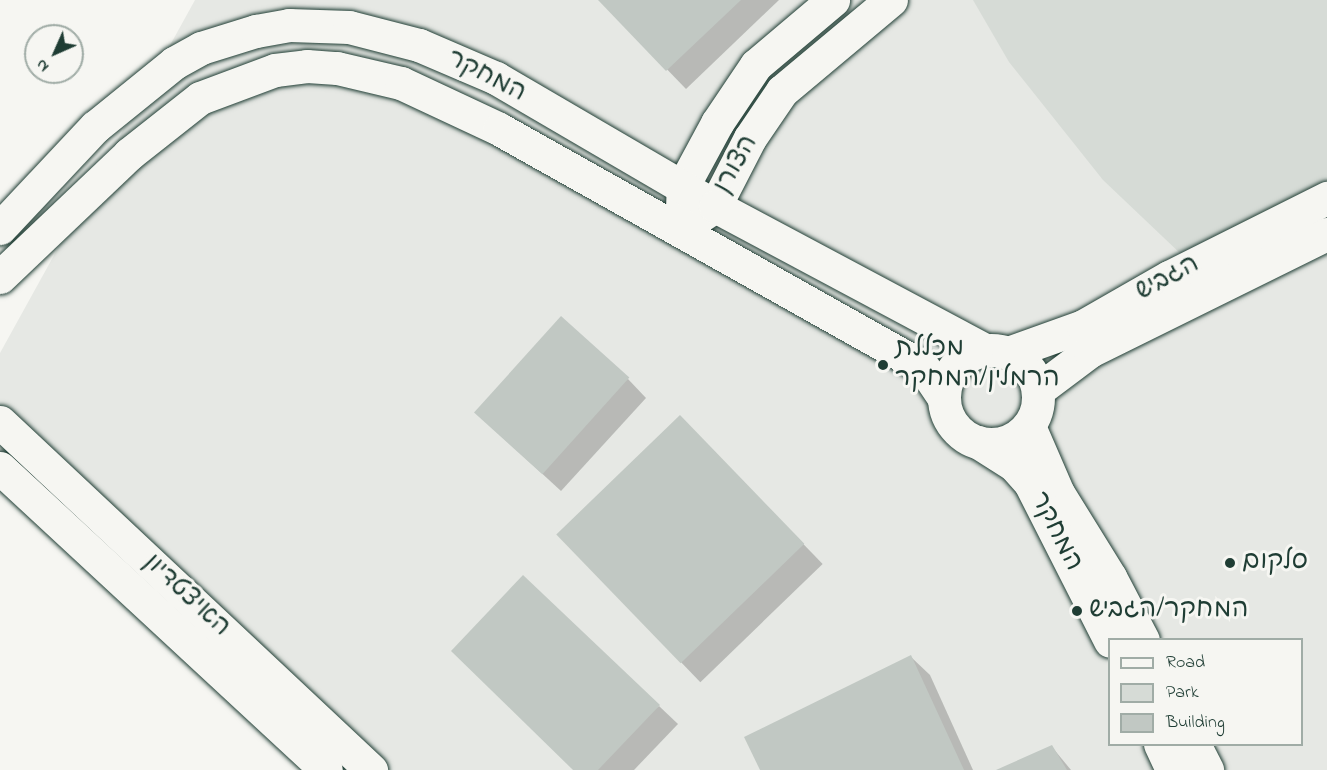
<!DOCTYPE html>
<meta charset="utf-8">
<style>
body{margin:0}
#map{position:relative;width:1327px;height:770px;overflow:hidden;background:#f6f6f2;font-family:"Indie Flower","Playpen Sans Hebrew",sans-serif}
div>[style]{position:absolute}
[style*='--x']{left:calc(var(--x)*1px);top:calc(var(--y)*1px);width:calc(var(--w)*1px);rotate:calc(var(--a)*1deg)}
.built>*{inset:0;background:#e6e8e4}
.green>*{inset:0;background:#d6dbd6}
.shadow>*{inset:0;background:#0003;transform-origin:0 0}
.building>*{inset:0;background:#c1c8c3;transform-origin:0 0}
.roads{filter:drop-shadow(0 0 2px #1f3d34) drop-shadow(0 0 2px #1f3d34)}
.secondary>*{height:33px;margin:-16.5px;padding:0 16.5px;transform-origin:16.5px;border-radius:16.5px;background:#f6f6f2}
.secondary>.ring{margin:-16.5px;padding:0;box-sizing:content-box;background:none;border:33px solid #f6f6f2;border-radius:50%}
.dots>*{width:16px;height:16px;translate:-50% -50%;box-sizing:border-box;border:3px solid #f6f6f2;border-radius:50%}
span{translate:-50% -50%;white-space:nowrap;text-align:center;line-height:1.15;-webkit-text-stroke:6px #f6f6f2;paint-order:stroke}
.street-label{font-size:26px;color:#1f3d34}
.poi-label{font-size:26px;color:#1f3d34}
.left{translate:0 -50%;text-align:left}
.legend{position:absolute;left:1108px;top:638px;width:195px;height:108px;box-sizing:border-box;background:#f6f6f2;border:2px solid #a0aca6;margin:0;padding:8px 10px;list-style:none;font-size:18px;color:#1f3d34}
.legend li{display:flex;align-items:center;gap:12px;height:30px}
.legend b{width:30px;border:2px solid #a0aca6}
.north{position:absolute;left:24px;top:24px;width:60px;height:60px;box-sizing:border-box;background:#f6f6f2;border:2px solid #a0aca6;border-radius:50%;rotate:225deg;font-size:16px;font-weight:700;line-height:24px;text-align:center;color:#1f3d34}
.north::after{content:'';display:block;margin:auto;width:21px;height:27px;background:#1f3d34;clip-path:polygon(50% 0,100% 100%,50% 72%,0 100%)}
</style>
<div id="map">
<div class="built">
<i style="clip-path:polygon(evenodd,195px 0,1327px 0,1327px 770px,386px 770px,0 408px,0 353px,195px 0,1110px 640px,1302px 640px,1302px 744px,1110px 744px,1110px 640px)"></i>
</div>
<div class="green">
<i style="clip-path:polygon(973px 0,1327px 0,1327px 183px,1183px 256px,1103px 180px,1009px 62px)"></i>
</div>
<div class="shadow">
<i style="clip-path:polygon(600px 0,779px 0,686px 89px)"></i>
<i style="clip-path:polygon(628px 379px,646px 398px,561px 491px,476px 413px)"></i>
<i style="left:699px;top:436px;width:178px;height:170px;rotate:46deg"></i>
<i style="clip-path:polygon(911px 657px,930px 675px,973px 770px,762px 770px)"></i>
<i style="clip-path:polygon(659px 706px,678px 724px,634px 770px,575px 770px)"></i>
<i style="clip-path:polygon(1052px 747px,1071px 770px,1018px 770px)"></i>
</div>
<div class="building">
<i style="clip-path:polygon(598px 0,741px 0,666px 71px)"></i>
<i style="left:561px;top:316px;width:92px;height:130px;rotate:42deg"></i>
<i style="left:680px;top:415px;width:179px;height:172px;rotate:46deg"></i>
<i style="clip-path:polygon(523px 575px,660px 705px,598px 770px,573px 770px,451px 651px)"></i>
<i style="clip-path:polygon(911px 655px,964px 770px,760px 770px,744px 737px)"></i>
<i style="clip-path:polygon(1052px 745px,1067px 770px,996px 770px)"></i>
</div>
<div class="roads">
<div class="secondary">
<i style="--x:682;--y:209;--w:23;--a:-88"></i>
<i style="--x:683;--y:186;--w:72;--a:-61.6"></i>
<i style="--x:717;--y:123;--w:70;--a:-56.1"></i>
<i style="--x:756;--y:65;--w:101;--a:-40.2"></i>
<i style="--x:697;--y:218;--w:22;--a:-34"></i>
<i style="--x:715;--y:206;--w:76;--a:-62.8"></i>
<i style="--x:750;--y:138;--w:57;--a:-55.8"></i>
<i style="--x:782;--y:91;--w:142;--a:-39.9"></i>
<i style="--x:0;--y:228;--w:139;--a:-46.8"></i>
<i style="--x:95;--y:127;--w:102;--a:-39"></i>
<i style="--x:174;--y:63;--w:31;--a:-29"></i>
<i style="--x:201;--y:48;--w:58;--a:-17.2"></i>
<i style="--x:256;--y:31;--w:34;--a:-10"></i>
<i style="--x:289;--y:25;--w:60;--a:1.9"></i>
<i style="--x:349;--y:27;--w:72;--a:14.4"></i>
<i style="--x:419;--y:45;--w:84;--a:23.2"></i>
<i style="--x:496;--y:78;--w:254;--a:30.3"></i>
<i style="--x:715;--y:206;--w:306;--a:28.1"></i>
<i style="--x:0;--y:277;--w:178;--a:-43.6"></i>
<i style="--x:129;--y:154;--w:90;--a:-38.3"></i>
<i style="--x:200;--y:98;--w:80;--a:-20.5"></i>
<i style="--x:275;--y:70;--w:32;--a:-7"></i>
<i style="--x:307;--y:66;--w:30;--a:4"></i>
<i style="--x:337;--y:68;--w:66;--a:13.2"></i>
<i style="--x:401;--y:83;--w:108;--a:25.1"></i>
<i style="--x:499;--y:129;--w:486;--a:29.3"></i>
<i style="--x:923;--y:367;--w:37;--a:56"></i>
<i class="ring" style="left:944px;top:350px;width:61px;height:61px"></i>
<i style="--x:1008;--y:353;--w:80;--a:-19.8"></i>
<i style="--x:1083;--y:326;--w:99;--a:-29.7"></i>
<i style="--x:1169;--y:277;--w:177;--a:-26.6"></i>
<i style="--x:1038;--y:390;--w:65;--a:-36.9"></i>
<i style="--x:1090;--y:351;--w:264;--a:-26.3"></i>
<i style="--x:0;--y:422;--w:509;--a:43.17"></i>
<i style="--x:1029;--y:426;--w:73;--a:66.6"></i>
<i style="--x:1058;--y:493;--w:99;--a:58.2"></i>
<i style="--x:1110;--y:577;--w:71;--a:62.4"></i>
<i style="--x:978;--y:442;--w:43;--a:32.6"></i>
<i style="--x:1014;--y:465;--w:24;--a:48"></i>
<i style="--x:1030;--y:483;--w:177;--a:63.1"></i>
<i style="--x:0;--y:468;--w:444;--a:42.8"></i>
<i style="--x:1160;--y:744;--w:29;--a:65"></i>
<i style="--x:1194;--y:744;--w:29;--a:63"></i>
</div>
</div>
<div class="dots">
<i style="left:883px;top:365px;background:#1f3d34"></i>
<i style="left:1230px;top:563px;background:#1f3d34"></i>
<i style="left:1077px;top:611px;background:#1f3d34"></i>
</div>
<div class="street-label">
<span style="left:486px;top:77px;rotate:27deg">המחקר</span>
<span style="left:737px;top:165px;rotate:-61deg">הצורן</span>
<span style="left:1168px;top:279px;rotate:-28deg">הגביש</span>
<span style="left:1055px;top:532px;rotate:63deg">המחקר</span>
<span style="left:186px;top:596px;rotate:43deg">האיצטדיון</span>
</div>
<div class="poi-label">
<span class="left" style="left:895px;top:365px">מכללת<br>הרמלין/המחקר</span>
<span class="left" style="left:1242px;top:563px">סלקום</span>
<span class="left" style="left:1089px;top:611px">המחקר/הגביש</span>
</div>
<ul class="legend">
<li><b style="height:8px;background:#f6f6f2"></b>Road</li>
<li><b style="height:16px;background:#d6dbd6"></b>Park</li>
<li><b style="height:16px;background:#c1c8c3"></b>Building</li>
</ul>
<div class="north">N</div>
</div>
